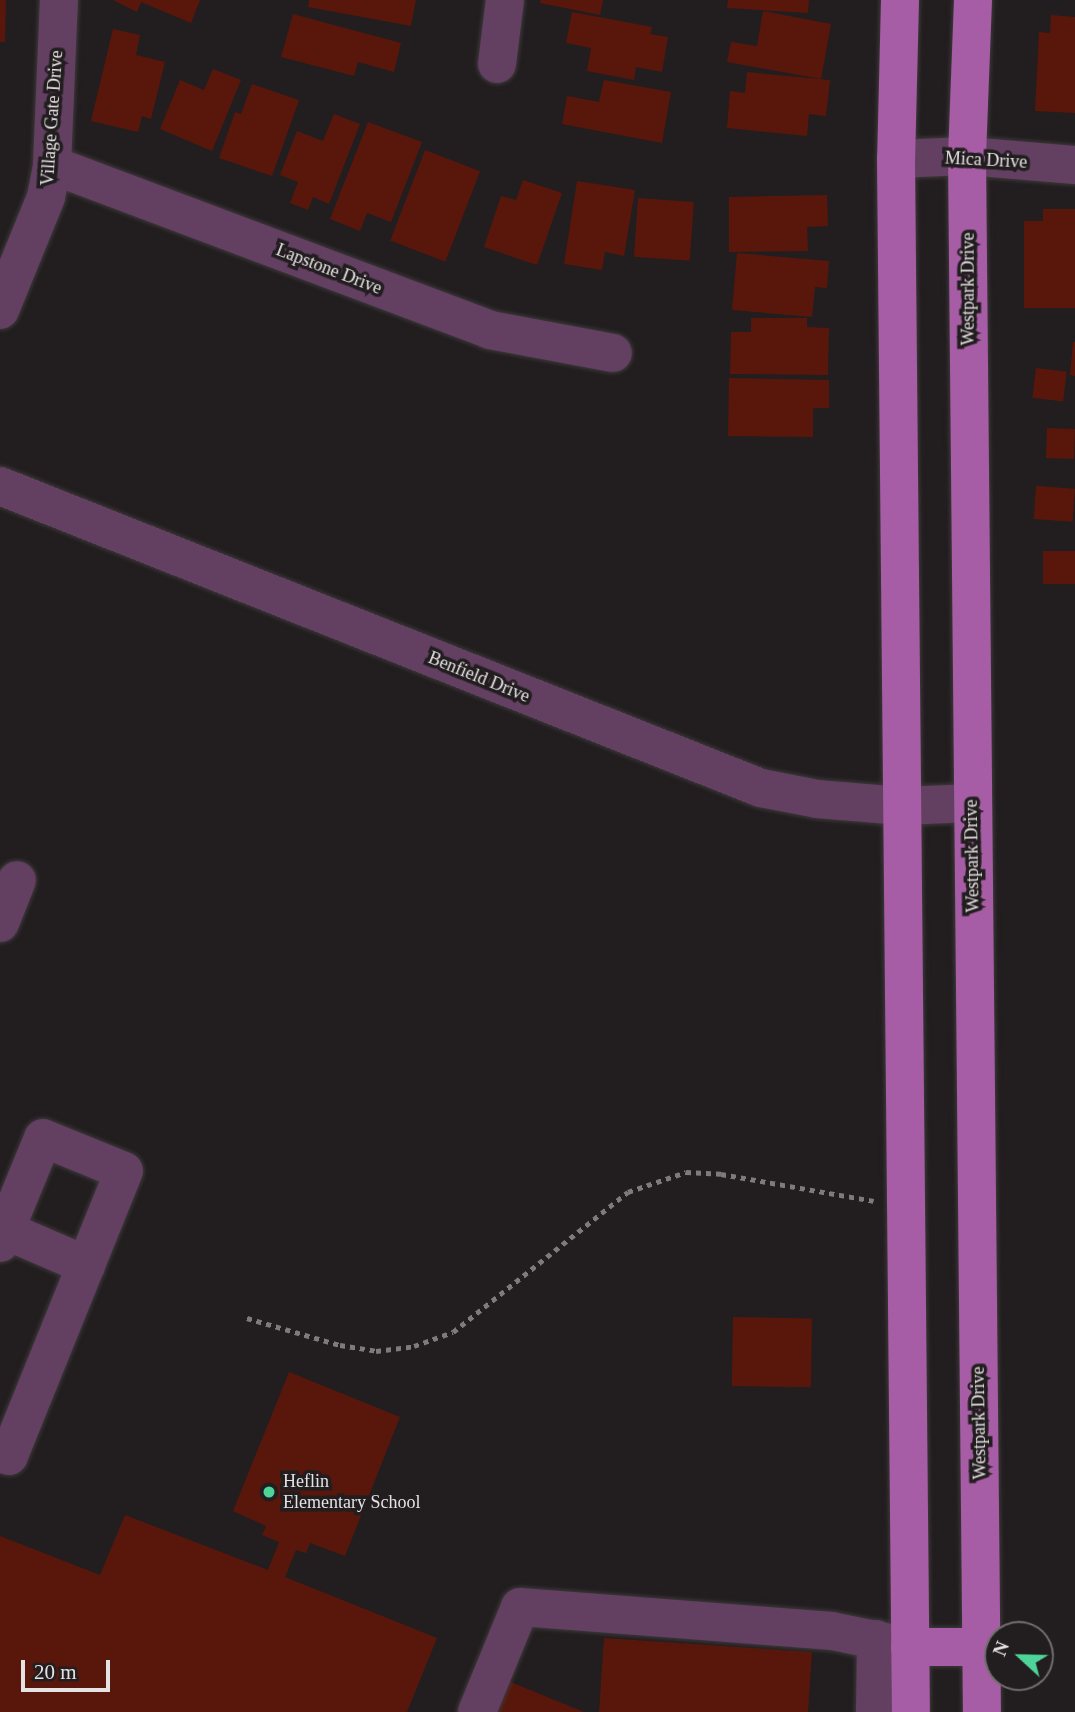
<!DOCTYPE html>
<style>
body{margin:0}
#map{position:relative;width:1075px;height:1712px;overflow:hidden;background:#221d1f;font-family:"Times New Roman",serif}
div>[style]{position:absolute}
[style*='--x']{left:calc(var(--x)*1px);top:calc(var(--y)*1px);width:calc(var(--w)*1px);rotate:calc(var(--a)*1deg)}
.building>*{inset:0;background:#59170b;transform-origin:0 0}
.path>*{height:4.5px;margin-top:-2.25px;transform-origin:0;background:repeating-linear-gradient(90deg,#7f7b7c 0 5px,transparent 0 10px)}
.roads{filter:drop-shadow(0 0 2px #3d393a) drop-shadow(0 0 2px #3d393a)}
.minor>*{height:38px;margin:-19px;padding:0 19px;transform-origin:19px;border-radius:19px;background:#633f62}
.major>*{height:38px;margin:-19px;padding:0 19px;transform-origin:19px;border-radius:19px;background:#a75da5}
.dots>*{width:19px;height:19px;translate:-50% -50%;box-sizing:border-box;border:4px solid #221d1f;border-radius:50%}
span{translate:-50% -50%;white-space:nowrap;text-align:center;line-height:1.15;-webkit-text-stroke:7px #221d1f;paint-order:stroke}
.street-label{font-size:18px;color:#e5e2e3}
.poi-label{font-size:18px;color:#e5e2e3}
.left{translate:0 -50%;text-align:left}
.north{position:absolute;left:984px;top:1621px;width:70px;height:70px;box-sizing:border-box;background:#221d1f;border:2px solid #706c6d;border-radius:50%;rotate:292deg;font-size:19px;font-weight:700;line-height:28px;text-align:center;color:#e5e2e3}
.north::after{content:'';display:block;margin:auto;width:24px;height:32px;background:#4ed399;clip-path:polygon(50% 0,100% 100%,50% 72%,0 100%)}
.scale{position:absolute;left:21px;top:1660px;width:89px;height:32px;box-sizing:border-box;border:4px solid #e5e2e3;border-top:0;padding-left:9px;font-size:21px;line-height:24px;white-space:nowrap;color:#e5e2e3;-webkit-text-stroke:5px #221d1f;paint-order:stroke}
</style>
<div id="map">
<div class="building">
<i style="clip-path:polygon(0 0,6px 0,5px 42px,0 42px)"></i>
<i style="clip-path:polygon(113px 0,200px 0,191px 23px,141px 2px,137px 12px)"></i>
<i style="clip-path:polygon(309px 0,416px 0,411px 26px,308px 7px)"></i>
<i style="clip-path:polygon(541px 0,603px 0,600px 15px,540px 3px)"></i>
<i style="clip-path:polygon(728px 0,809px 0,808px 13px,727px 8px)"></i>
<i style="clip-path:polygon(763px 11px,831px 24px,821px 79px,727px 62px,731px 42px,757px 46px)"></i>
<i style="clip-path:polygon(572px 12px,652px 27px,650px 34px,668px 37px,662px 72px,636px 67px,634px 80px,587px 71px,591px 48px,566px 43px)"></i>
<i style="clip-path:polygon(293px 14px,401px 43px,394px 72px,358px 62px,354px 76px,281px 57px)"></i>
<i style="clip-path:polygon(1051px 15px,1075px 17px,1075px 113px,1035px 111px,1039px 32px,1050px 33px)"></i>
<i style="clip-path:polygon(113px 29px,140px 35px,136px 55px,165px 62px,151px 119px,142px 116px,138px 132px,91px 121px)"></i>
<i style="clip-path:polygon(213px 69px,241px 80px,212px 151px,160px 129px,180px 80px,204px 90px)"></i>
<i style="clip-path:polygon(747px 72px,830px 80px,826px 116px,809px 114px,807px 136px,727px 128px,730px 91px,745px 93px)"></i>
<i style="clip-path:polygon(604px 80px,671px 92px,662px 143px,562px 124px,567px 96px,599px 102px)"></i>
<i style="clip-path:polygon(252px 84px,299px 100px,272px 176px,219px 158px,235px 112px,241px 114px)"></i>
<i style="clip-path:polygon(334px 114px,360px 124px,329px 204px,313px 197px,308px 210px,290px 203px,298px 182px,280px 175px,297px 131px,323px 141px)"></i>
<i style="clip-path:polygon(368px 122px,422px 142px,391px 222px,367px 213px,360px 231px,330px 219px)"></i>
<i style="left:425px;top:150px;width:59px;height:97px;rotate:21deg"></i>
<i style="clip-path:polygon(523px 180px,562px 193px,537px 265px,484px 247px,501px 196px,516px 200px)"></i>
<i style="clip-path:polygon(577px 181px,635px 190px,624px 256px,605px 252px,602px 270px,564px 264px)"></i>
<i style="clip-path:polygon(827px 195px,828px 226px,807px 227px,808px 251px,729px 252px,729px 197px)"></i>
<i style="left:638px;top:198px;width:56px;height:59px;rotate:4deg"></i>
<i style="clip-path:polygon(1043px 209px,1075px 209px,1075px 308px,1024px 308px,1024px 221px,1043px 221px)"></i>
<i style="clip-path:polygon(737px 253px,829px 261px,827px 288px,815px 287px,812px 317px,732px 310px)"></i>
<i style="clip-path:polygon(751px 318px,807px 318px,807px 327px,829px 328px,828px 375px,730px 374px,731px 332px,751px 332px)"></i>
<i style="clip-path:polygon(1073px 342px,1075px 342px,1075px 376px,1070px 375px)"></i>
<i style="left:1036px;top:368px;width:31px;height:30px;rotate:7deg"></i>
<i style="clip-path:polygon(729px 378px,829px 380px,829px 408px,813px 408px,813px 437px,728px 436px)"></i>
<i style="left:1047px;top:428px;width:28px;height:30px;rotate:2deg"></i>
<i style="left:1036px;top:486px;width:39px;height:33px;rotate:4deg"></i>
<i style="left:1043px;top:551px;width:32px;height:33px"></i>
<i style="left:733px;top:1317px;width:79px;height:69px;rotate:1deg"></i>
<i style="clip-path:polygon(289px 1372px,400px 1417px,345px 1556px,310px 1543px,306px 1553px,296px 1550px,285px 1577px,437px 1638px,407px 1712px,0 1712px,0 1536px,100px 1575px,125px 1515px,268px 1570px,279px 1542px,262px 1535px,266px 1526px,233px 1511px)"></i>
<i style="clip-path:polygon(604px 1638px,812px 1652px,808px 1712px,599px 1712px)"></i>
<i style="clip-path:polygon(498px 1677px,584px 1712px,484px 1712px)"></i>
</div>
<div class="path">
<i style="--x:247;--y:1318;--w:97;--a:16.2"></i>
<i style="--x:340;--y:1345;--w:36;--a:9"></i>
<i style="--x:376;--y:1351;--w:38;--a:-7"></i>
<i style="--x:414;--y:1346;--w:41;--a:-19.7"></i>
<i style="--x:453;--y:1332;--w:224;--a:-38.7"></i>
<i style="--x:628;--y:1192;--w:61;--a:-19"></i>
<i style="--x:686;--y:1172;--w:35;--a:3"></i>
<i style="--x:721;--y:1174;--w:155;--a:10"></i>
</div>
<div class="roads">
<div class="minor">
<i style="--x:497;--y:64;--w:64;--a:-82.9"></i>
<i style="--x:896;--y:159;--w:71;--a:-2.4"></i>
<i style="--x:967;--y:156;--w:108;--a:4.8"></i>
<i style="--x:52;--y:165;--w:468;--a:20.6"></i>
<i style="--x:490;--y:330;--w:125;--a:10.6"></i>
<i style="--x:0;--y:310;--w:122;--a:-67.8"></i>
<i style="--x:46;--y:197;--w:33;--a:-79"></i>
<i style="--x:52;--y:165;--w:165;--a:-87.6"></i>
<i style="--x:0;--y:486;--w:819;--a:21.65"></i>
<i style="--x:761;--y:788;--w:57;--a:11.1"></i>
<i style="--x:817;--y:799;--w:85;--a:4.7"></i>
<i style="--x:902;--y:806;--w:70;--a:-2.5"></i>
<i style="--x:0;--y:923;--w:46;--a:-68.4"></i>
<i style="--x:0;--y:1228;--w:94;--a:23.3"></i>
<i style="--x:0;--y:1243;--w:113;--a:-67.7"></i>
<i style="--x:43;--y:1138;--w:87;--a:22.2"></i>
<i style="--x:124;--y:1171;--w:307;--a:112"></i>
<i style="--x:9;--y:1456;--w:9;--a:-162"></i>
<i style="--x:477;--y:1712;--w:113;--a:-67.7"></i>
<i style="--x:520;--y:1607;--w:313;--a:4.4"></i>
<i style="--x:832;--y:1631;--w:80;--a:11.6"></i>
<i style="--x:875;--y:1712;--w:73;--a:-89.2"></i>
</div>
<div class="major">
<i style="--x:900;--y:0;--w:159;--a:91.4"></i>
<i style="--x:896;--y:159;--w:1553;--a:89.45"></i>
<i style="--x:973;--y:0;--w:156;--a:92.2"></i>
<i style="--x:967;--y:156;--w:1556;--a:89.45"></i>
<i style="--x:910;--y:1647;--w:72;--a:0"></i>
</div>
</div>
<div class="dots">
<i style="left:269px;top:1492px;background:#4ed399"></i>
</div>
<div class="street-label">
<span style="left:52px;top:118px;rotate:-86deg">Village Gate Drive</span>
<span style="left:986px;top:160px;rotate:3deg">Mica Drive</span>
<span style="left:329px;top:269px;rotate:21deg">Lapstone Drive</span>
<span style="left:968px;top:289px;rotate:-90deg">Westpark Drive</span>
<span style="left:479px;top:677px;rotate:22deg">Benfield Drive</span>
<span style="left:972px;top:856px;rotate:-91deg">Westpark Drive</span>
<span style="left:979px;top:1423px;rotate:-91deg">Westpark Drive</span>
</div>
<div class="poi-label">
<span class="left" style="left:283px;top:1492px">Heflin<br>Elementary School</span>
</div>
<div class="north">N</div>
<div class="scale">20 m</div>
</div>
